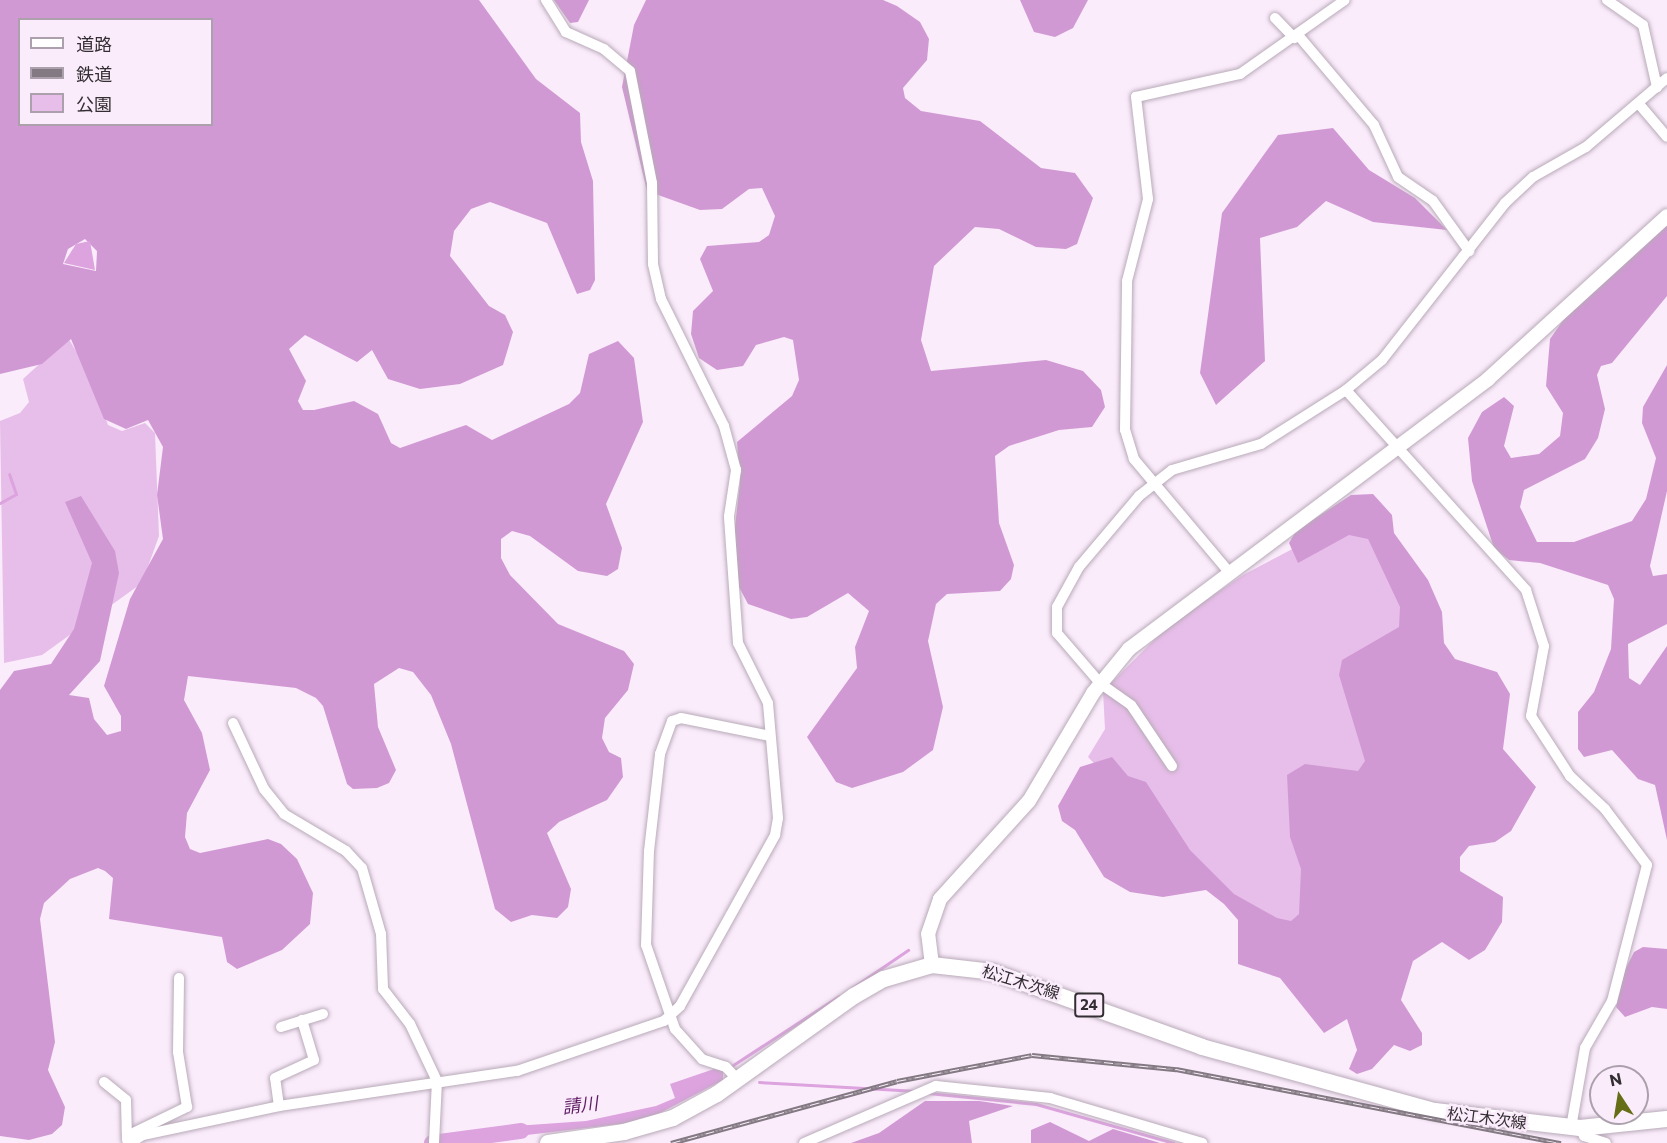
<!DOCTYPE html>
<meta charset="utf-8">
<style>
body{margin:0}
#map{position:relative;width:1667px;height:1143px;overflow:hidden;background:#fbecfb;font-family:Commissioner,"Noto Sans JP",sans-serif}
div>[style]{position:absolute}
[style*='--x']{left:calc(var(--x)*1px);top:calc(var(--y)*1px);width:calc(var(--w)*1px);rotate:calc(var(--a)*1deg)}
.green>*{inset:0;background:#e7bee9}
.forest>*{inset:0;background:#d199d4}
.water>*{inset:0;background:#dca3df}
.stream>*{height:3px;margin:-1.5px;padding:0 1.5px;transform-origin:1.5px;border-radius:1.5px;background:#dca3df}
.river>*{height:16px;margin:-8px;padding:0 8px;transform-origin:8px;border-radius:8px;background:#dca3df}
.roads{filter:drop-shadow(0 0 2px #b8aab8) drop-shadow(0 0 2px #b8aab8)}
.minor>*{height:10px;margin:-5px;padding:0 5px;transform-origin:5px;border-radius:5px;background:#fff}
.tertiary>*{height:14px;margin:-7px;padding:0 7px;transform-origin:7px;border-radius:7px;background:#fff}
.primary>*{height:16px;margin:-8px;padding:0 8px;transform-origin:8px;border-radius:8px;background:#fff}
.rail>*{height:5px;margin-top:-2.5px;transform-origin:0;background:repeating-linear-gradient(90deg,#fbecfb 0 9px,#827982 0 18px);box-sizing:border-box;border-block:2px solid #827982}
span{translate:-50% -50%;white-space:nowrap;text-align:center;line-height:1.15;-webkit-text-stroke:5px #fbecfb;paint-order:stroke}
.shield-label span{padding:2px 4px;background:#fbecfb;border:2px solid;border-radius:4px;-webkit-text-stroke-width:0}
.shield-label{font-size:15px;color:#332e33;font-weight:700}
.street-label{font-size:16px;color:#332e33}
.water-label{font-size:18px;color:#5f1d65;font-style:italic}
.legend{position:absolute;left:18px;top:18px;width:195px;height:108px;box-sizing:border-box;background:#fbecfb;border:2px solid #aba0ab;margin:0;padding:8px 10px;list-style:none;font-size:18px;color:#332e33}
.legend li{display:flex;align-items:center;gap:12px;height:30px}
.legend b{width:30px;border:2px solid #aba0ab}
.north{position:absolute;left:1589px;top:1065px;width:60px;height:60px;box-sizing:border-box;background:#fbecfb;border:2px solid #aba0ab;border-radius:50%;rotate:348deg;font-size:16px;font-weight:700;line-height:24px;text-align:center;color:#332e33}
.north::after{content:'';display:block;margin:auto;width:21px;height:27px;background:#656e16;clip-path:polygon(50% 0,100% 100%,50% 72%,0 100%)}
</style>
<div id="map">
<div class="green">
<i style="clip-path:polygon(68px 338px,89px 372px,108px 425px,122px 431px,145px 423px,155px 433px,159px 536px,142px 583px,42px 655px,4px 663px,0 421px,20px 413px,29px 402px,23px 379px)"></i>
<i style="clip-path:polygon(1357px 515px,1412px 588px,1384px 749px,1321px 893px,1295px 936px,1207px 882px,1088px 757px,1105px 729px,1103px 691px,1169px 625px,1243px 575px)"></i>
</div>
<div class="forest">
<i style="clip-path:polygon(evenodd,0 0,479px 0,536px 79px,580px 113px,581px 142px,593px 181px,595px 280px,590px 290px,577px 294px,547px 223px,490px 202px,471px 209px,454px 231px,450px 256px,489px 306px,505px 315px,513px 332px,503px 365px,460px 384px,420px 389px,388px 379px,372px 350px,357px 362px,305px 335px,289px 349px,306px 381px,298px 401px,303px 410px,314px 410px,354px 401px,378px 414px,391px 443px,400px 448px,466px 425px,492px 440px,569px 404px,580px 393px,589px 354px,618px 341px,634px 358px,643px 422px,606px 504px,622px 548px,618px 569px,607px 576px,578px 571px,530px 536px,512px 531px,501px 539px,501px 558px,510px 575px,558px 624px,624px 651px,634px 664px,628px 690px,605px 718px,602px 738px,609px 752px,621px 758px,623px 777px,607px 800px,559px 822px,547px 833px,571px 889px,568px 907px,557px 918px,532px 915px,511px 922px,495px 909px,451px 744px,431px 695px,413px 672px,399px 668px,374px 684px,378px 727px,396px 770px,389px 783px,377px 788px,353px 789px,347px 784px,323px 706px,316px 698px,296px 688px,188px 676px,184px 700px,202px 733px,210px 770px,187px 813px,185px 837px,190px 849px,200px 853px,268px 839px,281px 844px,297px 859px,313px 893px,310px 924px,282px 950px,237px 969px,227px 962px,222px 937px,109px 919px,113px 878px,105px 871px,98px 868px,70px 879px,44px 903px,40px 919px,55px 1042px,48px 1070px,65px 1107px,62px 1125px,52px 1134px,29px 1140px,0 1136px,0 690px,14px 671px,51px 664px,74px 629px,92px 563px,65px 502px,81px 496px,115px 551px,119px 573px,100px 661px,69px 695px,89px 698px,94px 719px,107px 735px,121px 731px,121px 716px,104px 686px,130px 599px,163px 539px,157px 495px,163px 447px,148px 420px,126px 429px,104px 419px,71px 339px,42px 364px,0 374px,0 0,20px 20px,212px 20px,212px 124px,20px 124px,20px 20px,0 0,85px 239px,97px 251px,96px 271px,63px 264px,68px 249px,85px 239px)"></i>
<i style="clip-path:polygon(554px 0,589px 0,578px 22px,570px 23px)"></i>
<i style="clip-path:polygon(646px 0,883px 0,897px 6px,920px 22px,929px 39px,927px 60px,903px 88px,905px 98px,921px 111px,980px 121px,1041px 168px,1075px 173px,1093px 198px,1077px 244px,1066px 249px,1036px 247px,999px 229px,975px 227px,934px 266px,921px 340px,931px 371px,1046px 360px,1083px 371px,1101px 390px,1105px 407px,1092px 427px,1059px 430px,1009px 446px,995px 456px,999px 523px,1014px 565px,1011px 579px,1000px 591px,947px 594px,936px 604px,928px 641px,943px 707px,933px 750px,903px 772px,852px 788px,836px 782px,807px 737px,857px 668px,855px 647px,869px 611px,848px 593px,807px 617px,791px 619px,748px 604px,739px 587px,733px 544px,740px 483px,737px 442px,792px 396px,799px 380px,793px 340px,784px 337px,756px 345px,743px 366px,717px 370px,699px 358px,691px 334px,693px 311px,713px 291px,700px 259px,707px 246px,759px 242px,769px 235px,775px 216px,762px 188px,749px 189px,722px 209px,700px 210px,647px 191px,622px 87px,634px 25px)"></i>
<i style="clip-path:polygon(1020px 0,1088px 0,1073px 28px,1055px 37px,1034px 32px)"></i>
<i style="clip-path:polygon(1333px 128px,1369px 170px,1415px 198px,1447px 230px,1373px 222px,1326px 201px,1297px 227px,1260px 238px,1265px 361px,1216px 405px,1200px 373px,1222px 213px,1278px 135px)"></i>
<i style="clip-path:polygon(1667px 224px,1667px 296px,1612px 363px,1601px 366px,1597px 375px,1605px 409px,1598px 438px,1585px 459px,1524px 490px,1520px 507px,1537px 542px,1574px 542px,1632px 521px,1646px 499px,1656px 458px,1642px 423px,1643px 407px,1667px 365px,1667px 491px,1650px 566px,1653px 576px,1667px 574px,1667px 624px,1628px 644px,1629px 678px,1640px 685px,1667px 646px,1667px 840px,1655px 785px,1638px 779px,1612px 750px,1584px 757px,1578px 749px,1578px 712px,1594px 692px,1611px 649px,1614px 599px,1608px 585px,1540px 563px,1509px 560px,1494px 548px,1472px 481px,1468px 438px,1482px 412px,1504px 397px,1514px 406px,1504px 446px,1511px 458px,1539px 454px,1560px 436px,1563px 413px,1546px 386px,1550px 339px,1564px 319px)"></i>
<i style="clip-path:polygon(1373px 494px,1392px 515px,1394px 533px,1428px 580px,1442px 612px,1444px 643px,1455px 659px,1497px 672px,1510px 694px,1503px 749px,1536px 787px,1511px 831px,1495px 842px,1469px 846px,1460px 857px,1460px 871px,1503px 897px,1502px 922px,1485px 950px,1469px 960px,1442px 942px,1413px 961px,1401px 1000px,1422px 1033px,1422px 1045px,1410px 1051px,1394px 1045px,1372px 1069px,1357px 1074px,1349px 1069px,1357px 1050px,1347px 1019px,1324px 1033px,1280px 978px,1238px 964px,1238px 920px,1224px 904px,1206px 890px,1163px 897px,1130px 892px,1104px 877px,1075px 830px,1062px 821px,1058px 806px,1080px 767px,1112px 757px,1128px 776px,1146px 782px,1190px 850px,1234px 894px,1277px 918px,1291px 921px,1299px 914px,1301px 869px,1290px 837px,1287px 775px,1305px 764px,1358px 771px,1365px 761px,1339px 675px,1342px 660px,1399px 627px,1400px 607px,1368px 539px,1349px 535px,1298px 563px,1289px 543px,1296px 531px,1351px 495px)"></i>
<i style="clip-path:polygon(1643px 947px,1667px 949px,1667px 1009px,1652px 1007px,1625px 1017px,1616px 1007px,1625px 970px,1634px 952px)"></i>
<i style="clip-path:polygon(925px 1101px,979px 1101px,1013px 1106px,969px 1121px,972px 1143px,851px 1143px,879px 1133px)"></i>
<i style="clip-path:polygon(1050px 1122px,1089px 1141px,1113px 1129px,1160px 1143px,1031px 1143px,1031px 1130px)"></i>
</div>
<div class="water">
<i style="clip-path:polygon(90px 241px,95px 270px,64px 263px,76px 244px)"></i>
<i style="clip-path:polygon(714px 1069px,723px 1071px,723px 1080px,645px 1121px,501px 1138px,500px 1127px,586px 1121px,656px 1106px,675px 1098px,670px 1084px)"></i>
</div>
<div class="stream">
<i style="--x:0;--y:503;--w:18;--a:-29"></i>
<i style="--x:16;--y:494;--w:21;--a:-109"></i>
<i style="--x:852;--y:988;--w:68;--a:-34.2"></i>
<i style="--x:733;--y:1065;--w:126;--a:-33.1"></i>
<i style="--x:759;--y:1082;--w:154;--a:3.3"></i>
<i style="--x:928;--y:1093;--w:109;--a:5.8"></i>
<i style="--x:1036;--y:1104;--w:143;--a:15.8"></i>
</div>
<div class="river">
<i style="--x:432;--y:1143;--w:90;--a:-7.7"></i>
</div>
<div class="roads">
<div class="minor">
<i style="--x:1607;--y:0;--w:44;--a:34.8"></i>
<i style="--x:1643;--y:25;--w:64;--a:77.3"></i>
<i style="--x:1275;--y:18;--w:28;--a:46"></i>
<i style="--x:1298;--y:35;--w:118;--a:49.8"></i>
<i style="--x:1374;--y:125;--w:57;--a:65.2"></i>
<i style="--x:1398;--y:177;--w:42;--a:34.4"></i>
<i style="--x:1433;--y:201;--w:62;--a:54.2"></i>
<i style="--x:1639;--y:104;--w:43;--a:49.7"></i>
<i style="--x:1346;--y:390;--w:269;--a:48"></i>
<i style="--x:1526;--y:590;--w:59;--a:72.2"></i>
<i style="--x:1544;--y:646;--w:71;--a:100.5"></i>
<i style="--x:1531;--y:716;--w:72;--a:57"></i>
<i style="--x:1570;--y:776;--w:48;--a:43.3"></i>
<i style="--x:1605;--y:809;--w:70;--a:53.1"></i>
<i style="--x:1647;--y:865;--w:140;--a:104.4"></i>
<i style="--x:1612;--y:1001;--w:54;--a:119.9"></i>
<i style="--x:1585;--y:1048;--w:80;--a:100"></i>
<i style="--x:1229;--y:572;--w:148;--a:-130.1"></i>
<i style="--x:1134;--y:459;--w:30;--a:-107"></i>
<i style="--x:1125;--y:430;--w:149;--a:-89.2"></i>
<i style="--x:1127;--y:281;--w:85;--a:-75.6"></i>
<i style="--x:1148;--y:199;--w:103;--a:-96.7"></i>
<i style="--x:1136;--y:97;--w:107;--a:-12.5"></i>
<i style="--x:1240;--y:74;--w:128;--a:-35.2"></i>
<i style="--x:233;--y:723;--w:73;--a:64.8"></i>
<i style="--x:264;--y:789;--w:32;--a:51"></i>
<i style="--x:284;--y:814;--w:72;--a:30.8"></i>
<i style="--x:346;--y:851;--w:23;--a:47"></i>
<i style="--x:362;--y:868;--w:69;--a:73.9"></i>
<i style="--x:381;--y:934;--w:55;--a:87.9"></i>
<i style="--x:383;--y:989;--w:44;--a:52.4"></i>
<i style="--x:410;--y:1024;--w:63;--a:64.7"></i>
<i style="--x:437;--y:1081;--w:62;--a:92.8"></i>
<i style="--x:1172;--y:766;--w:73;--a:-123.9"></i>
<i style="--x:1131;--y:705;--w:38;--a:-145"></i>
<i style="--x:1100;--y:683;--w:66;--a:-130.7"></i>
<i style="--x:1057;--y:633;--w:26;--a:-90"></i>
<i style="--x:1057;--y:607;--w:46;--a:-61.2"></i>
<i style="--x:1079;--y:567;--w:93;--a:-49.8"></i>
<i style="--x:1139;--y:496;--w:42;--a:-38.2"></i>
<i style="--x:1172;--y:470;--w:93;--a:-16.3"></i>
<i style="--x:1261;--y:444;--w:101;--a:-32.4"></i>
<i style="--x:1346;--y:390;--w:47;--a:-39.8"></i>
<i style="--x:1382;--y:360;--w:199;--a:-51.9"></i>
<i style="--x:1505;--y:203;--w:38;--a:-43"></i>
<i style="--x:1533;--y:177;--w:61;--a:-29.5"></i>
<i style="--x:1586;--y:147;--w:106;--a:-40.4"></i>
<i style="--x:281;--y:1027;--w:44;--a:-17.2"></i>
<i style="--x:738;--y:1080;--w:18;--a:-133"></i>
<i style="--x:726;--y:1067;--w:25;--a:-162"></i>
<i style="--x:702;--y:1059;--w:40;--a:-132"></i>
<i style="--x:675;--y:1029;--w:89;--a:-109"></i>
<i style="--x:646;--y:945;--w:94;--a:-88.2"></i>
<i style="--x:649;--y:851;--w:98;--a:-83.5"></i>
<i style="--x:660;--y:754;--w:35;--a:-70"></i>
<i style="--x:672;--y:721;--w:9;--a:-18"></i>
<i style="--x:681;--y:718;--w:91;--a:11.4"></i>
<i style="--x:104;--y:1082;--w:28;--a:39"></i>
<i style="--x:126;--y:1100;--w:40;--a:88.6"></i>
<i style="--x:279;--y:1106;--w:28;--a:-98"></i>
<i style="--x:275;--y:1078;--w:43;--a:-24.8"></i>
<i style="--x:314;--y:1060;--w:42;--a:-106.7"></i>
<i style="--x:1580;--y:1128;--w:9;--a:63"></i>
<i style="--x:1584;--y:1136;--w:23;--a:18"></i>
<i style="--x:127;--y:1136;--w:67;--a:-25.8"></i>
<i style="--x:187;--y:1107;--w:56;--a:-99.3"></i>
<i style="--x:178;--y:1052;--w:74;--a:-89.2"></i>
<i style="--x:130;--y:1143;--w:15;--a:-32"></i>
<i style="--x:143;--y:1135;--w:139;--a:-12"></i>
<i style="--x:279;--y:1106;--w:241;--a:-8.4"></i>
<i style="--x:517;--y:1071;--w:155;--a:-18.8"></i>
<i style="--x:664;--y:1021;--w:22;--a:-43"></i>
<i style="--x:680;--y:1006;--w:196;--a:-60.9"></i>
<i style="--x:775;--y:835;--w:17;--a:-80"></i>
<i style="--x:778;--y:818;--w:115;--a:-95"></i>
<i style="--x:768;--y:703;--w:67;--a:-116.6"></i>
<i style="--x:738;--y:643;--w:127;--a:-94.1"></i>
<i style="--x:729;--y:516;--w:47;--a:-81.3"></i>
<i style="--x:736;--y:470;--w:46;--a:-105.3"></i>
<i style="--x:724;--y:426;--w:142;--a:-116.4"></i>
<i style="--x:661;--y:299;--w:36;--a:-103"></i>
<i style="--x:653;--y:264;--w:81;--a:-90.7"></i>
<i style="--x:652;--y:183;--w:114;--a:-101.1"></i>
<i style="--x:630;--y:71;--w:34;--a:-140"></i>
<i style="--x:604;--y:49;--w:42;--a:-155.9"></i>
<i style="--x:566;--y:32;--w:38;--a:-122"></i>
<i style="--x:804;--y:1143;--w:144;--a:-23.4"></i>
<i style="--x:936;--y:1086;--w:115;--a:6"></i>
<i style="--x:1050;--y:1098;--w:159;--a:16.5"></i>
</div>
<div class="tertiary">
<i style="--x:932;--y:965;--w:31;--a:-97"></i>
<i style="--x:928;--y:934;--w:37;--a:-71"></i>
<i style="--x:940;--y:899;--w:132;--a:-47.8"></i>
<i style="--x:1029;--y:801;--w:126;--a:-59.3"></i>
<i style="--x:1093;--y:693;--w:57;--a:-50.7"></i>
<i style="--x:1129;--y:649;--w:449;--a:-36.9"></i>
<i style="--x:1488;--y:379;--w:242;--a:-42.3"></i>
</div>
<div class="primary">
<i style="--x:548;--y:1143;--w:77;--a:-8.2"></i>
<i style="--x:624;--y:1132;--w:51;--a:-15.9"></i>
<i style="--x:673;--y:1118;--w:50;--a:-28.6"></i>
<i style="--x:717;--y:1094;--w:168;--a:-35.6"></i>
<i style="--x:854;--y:996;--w:34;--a:-30"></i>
<i style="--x:884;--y:979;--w:50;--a:-16.3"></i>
<i style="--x:932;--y:965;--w:61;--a:6.5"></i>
<i style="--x:993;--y:972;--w:222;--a:19.7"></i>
<i style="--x:1202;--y:1047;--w:242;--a:15.4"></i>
<i style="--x:1435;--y:1111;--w:146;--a:6.7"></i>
<i style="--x:1580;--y:1128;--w:87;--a:-5.9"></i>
</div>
</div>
<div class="rail">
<i style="--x:671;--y:1143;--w:234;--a:-15.3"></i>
<i style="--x:897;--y:1081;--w:137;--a:-10.9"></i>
<i style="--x:1032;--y:1055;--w:145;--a:5.6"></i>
<i style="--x:1176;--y:1069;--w:392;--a:10.9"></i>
</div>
<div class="shield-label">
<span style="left:1089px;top:1005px">24</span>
</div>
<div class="street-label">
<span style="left:1021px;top:982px;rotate:17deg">松江木次線</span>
<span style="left:1487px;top:1118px;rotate:7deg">松江木次線</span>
</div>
<div class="water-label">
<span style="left:580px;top:1105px;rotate:-7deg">請川</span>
</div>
<ul class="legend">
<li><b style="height:8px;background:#fff"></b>道路</li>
<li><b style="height:8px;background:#827982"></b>鉄道</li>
<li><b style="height:16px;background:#e7bee9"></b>公園</li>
</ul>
<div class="north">N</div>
</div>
